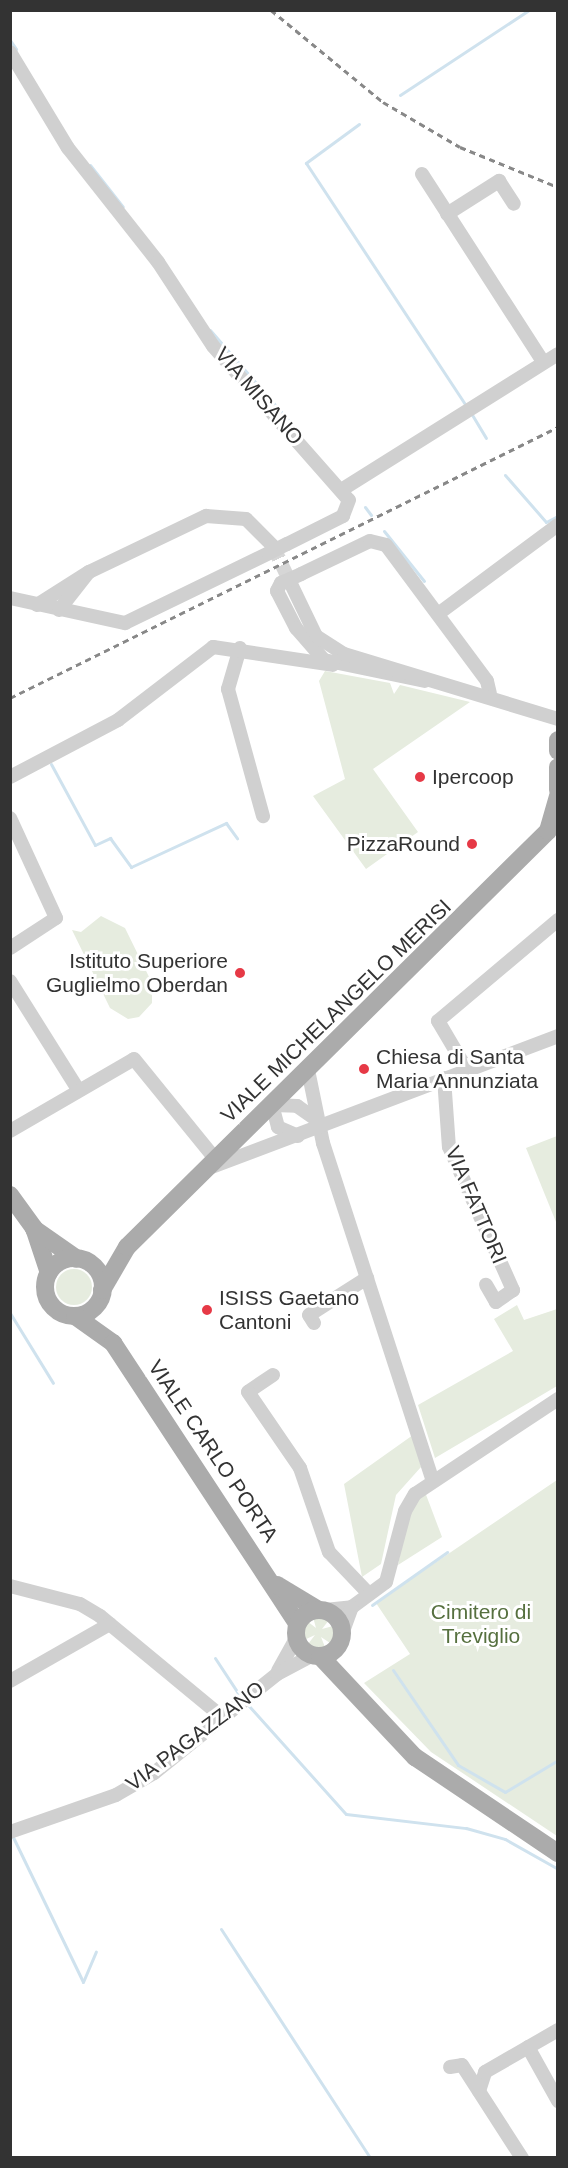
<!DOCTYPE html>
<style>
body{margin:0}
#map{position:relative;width:568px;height:2168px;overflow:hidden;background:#fff;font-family:Helvetica,sans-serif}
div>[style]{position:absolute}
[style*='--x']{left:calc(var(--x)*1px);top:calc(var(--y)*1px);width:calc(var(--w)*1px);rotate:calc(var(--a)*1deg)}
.green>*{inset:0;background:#e6ecdf}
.round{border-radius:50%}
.stream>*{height:3px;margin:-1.5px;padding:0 1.5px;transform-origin:1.5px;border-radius:1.5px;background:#cfe2ee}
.minor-tunnel>*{height:14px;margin-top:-7px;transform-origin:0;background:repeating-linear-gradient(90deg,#d6d6d6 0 14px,transparent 0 21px)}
.minor>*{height:14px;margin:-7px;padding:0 7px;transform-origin:7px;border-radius:7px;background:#d0d0d0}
.major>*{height:18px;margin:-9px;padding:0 9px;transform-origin:9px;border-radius:9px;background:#ababab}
.major>.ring{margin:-9px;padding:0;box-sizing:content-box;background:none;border:18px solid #ababab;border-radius:50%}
.rail>*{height:3px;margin-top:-1.5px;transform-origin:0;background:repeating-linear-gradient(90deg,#888 0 6px,transparent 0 10.5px)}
.minor-bridge>*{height:14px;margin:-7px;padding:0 7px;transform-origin:7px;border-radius:7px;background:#d0d0d0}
.dots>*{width:16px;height:16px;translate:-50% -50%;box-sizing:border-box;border:3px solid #fff;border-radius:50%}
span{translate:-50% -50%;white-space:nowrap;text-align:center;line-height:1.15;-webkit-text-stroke:6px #fff;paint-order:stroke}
.street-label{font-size:21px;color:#333}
.poi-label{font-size:21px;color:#333}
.left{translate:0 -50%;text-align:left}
.right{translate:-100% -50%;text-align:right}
.park-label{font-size:21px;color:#56703f}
.frame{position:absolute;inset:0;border:12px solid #333;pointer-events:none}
</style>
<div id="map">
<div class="green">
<i style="clip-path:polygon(325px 671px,390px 683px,394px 694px,400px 685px,470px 702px,373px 769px,418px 832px,366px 869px,313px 796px,345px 779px,319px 681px)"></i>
<i style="clip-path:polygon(101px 916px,125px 928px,152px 983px,152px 1003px,139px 1017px,128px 1019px,110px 1008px,72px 930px,81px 932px)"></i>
<i style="clip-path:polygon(557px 1136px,558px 1221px,556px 1222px,526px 1148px)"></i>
<i class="round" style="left:56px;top:1269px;width:36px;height:36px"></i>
<i style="clip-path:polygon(517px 1305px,524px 1320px,557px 1309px,557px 1386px,435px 1458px,418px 1405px,513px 1351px,494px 1319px)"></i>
<i style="clip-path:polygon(413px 1435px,421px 1467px,396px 1495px,381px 1564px,362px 1577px,344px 1484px)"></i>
<i style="clip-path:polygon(557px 1480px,557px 1836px,431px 1752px,364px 1683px,410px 1654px,376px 1603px)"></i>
<i style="clip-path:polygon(425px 1492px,442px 1537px,398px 1565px,410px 1505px)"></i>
<i style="clip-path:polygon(319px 1616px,329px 1620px,322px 1629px,333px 1626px,334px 1634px,330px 1643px,321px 1637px,325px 1647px,318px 1648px,308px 1644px,315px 1635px,304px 1640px,302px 1630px,307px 1621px,316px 1628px,313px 1617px)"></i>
</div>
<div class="stream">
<i style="--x:10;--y:40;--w:11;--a:56"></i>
<i style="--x:400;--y:95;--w:154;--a:-33.4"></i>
<i style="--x:359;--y:124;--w:66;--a:143.7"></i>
<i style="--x:306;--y:163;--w:292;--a:56.6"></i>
<i style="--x:90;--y:165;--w:53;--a:51.8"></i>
<i style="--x:210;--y:330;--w:140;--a:49"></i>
<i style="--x:471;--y:413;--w:29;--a:59"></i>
<i style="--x:505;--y:475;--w:62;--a:48.9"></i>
<i style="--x:546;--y:522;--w:13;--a:-27"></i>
<i style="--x:365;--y:507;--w:10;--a:53"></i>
<i style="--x:384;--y:531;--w:64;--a:51.3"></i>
<i style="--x:51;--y:764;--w:92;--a:61.5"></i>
<i style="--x:95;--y:845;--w:17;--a:-25"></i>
<i style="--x:110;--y:838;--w:36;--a:54"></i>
<i style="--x:131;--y:867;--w:105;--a:-24.9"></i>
<i style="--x:226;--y:823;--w:19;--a:54"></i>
<i style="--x:10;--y:1313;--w:82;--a:58.4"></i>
<i style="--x:372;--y:1605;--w:92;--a:-35.2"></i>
<i style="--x:215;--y:1658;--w:42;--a:56.7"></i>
<i style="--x:393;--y:1670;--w:115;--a:55.6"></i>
<i style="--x:458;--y:1765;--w:54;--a:29.9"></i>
<i style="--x:505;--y:1792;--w:62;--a:-31.1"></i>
<i style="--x:249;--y:1706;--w:145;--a:48.1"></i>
<i style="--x:346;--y:1814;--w:121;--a:6.7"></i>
<i style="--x:466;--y:1828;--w:41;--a:15.8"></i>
<i style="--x:505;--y:1839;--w:61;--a:29.5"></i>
<i style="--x:12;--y:1835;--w:163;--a:64.2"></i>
<i style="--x:83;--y:1982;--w:33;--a:-67"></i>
<i style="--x:221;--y:1929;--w:273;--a:56.9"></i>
</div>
<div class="minor-tunnel">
<i style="--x:273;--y:546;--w:42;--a:64.7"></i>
</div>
<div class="minor">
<i style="--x:10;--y:52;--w:112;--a:58.9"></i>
<i style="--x:68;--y:148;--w:145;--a:51.7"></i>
<i style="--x:158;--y:262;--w:100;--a:56.8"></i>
<i style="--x:213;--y:346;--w:205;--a:48.6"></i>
<i style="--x:349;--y:500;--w:17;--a:111"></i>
<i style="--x:343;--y:516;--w:63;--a:153.4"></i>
<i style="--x:422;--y:174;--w:224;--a:57.2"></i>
<i style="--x:447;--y:214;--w:62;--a:-32.4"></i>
<i style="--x:499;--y:181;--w:27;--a:57"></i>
<i style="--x:346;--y:487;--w:250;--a:-32.1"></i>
<i style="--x:301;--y:574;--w:76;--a:-25.6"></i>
<i style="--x:370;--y:541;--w:16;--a:14"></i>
<i style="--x:386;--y:545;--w:169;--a:53.4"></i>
<i style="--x:487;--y:681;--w:13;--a:77"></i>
<i style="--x:281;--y:583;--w:9;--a:117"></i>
<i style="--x:277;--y:591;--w:42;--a:62.8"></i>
<i style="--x:296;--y:628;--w:43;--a:48.8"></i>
<i style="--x:324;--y:660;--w:103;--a:11.7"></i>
<i style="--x:291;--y:584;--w:58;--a:64.3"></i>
<i style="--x:316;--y:636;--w:33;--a:33"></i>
<i style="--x:344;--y:654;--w:224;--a:16.9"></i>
<i style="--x:10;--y:598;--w:118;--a:12.3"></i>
<i style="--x:125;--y:623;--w:160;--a:-25.9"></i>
<i style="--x:37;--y:605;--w:62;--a:-32.4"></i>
<i style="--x:89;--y:572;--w:130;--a:-25.6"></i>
<i style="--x:206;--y:516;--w:40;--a:4.3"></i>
<i style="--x:246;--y:519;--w:38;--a:45"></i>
<i style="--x:59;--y:610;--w:47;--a:-51.9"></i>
<i style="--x:438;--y:614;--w:149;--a:-36.6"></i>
<i style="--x:240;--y:648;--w:43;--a:106.3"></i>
<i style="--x:228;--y:689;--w:132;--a:74.6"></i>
<i style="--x:10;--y:777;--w:122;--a:-27.8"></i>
<i style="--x:118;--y:720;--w:120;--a:-37.5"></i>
<i style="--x:213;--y:647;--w:121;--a:8.5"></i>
<i style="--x:10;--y:818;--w:110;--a:65.3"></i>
<i style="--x:56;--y:918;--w:55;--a:146.9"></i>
<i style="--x:10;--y:981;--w:126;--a:57.9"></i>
<i style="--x:308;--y:1070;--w:75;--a:78.4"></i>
<i style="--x:323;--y:1143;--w:355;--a:72"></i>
<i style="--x:467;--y:1070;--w:57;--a:-120.6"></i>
<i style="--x:438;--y:1021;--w:157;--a:-40.1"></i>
<i style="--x:444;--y:1078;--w:69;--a:85.9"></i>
<i style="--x:449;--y:1147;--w:157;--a:65.9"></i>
<i style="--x:513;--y:1290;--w:21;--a:145"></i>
<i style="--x:496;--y:1302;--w:20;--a:-120"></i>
<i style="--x:10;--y:1131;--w:143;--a:-30.1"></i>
<i style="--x:134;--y:1059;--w:130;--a:50.9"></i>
<i style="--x:298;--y:1136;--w:22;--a:-156"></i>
<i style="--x:278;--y:1127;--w:23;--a:-105"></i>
<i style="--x:272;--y:1105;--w:25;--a:2"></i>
<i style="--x:297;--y:1106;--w:24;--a:35"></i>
<i style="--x:209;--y:1168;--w:373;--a:-20.7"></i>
<i style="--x:314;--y:1323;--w:9;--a:-122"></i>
<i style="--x:309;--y:1315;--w:69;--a:-32.5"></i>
<i style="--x:273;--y:1375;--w:30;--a:146"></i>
<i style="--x:248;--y:1392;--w:92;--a:55.6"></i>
<i style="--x:300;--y:1468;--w:89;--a:71"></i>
<i style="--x:329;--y:1552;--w:58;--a:46.4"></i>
<i style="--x:10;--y:1586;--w:72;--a:14.4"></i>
<i style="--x:80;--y:1604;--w:23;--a:31"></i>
<i style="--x:100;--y:1616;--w:158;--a:39.6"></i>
<i style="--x:325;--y:1610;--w:27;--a:-6"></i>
<i style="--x:352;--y:1607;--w:42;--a:-36.3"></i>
<i style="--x:386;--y:1582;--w:73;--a:-75"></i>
<i style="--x:405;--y:1511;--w:20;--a:-60"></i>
<i style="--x:415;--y:1494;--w:172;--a:-33.6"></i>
<i style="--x:342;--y:1634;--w:29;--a:-70"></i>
<i style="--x:278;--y:1671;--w:37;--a:-61"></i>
<i style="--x:10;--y:1681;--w:115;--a:-29.7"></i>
<i style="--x:10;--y:1832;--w:112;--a:-19.2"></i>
<i style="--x:116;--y:1795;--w:44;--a:-30.1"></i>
<i style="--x:154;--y:1773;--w:158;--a:-38.8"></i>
<i style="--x:277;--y:1674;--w:41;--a:-27.8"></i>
<i style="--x:528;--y:2047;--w:62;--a:60.9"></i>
<i style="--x:450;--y:2067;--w:12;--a:-9"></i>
<i style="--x:462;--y:2065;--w:111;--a:57.2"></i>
<i style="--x:479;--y:2091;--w:20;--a:-72"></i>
<i style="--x:485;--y:2072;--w:84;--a:-29.9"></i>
</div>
<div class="major">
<i style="--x:558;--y:740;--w:11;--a:90"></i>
<i style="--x:558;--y:767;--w:23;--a:90"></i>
<i style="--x:10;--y:1195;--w:41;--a:54"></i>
<i style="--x:34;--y:1228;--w:47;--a:71.6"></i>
<i style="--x:34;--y:1229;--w:52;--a:34.9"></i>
<i class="ring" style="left:45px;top:1258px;width:40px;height:40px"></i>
<i style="--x:102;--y:1290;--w:50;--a:-59.8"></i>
<i style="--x:127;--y:1247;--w:592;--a:-44.66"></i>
<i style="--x:548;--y:831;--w:36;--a:-74"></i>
<i style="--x:75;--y:1316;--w:47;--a:35.4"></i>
<i style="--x:113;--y:1343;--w:335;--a:56.7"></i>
<i style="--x:277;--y:1585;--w:47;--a:31"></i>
<i class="ring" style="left:296px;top:1610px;width:28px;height:28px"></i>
<i style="--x:320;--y:1656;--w:139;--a:46.8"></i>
<i style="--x:415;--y:1757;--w:172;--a:33.9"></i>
</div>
<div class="rail">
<i style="--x:271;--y:10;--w:145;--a:39.4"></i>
<i style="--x:383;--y:102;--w:89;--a:30.3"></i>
<i style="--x:460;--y:147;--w:106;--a:22.2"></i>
<i style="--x:10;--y:698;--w:611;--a:-26.31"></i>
</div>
<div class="minor-bridge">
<i style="--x:269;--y:553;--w:20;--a:-27"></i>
<i style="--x:281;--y:583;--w:22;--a:-24"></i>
</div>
<div class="dots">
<i style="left:420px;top:777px;background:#e63946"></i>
<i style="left:472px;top:844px;background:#e63946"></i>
<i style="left:240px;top:973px;background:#e63946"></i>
<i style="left:364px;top:1069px;background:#e63946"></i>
<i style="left:207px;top:1310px;background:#e63946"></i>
</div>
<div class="street-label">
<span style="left:259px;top:396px;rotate:49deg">VIA MISANO</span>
<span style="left:336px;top:1011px;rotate:-44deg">VIALE MICHELANGELO MERISI</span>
<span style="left:476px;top:1205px;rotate:67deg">VIA FATTORI</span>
<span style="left:213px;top:1451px;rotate:56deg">VIALE CARLO PORTA</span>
<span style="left:195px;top:1736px;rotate:-37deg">VIA PAGAZZANO</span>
</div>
<div class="poi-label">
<span class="left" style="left:432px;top:777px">Ipercoop</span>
<span class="right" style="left:460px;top:844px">PizzaRound</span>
<span class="right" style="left:228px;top:973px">Istituto Superiore<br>Guglielmo Oberdan</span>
<span class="left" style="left:376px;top:1069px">Chiesa di Santa<br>Maria Annunziata</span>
<span class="left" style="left:219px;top:1310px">ISISS Gaetano<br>Cantoni</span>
</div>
<div class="park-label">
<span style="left:481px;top:1624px">Cimitero di<br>Treviglio</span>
</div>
<div class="frame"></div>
</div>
